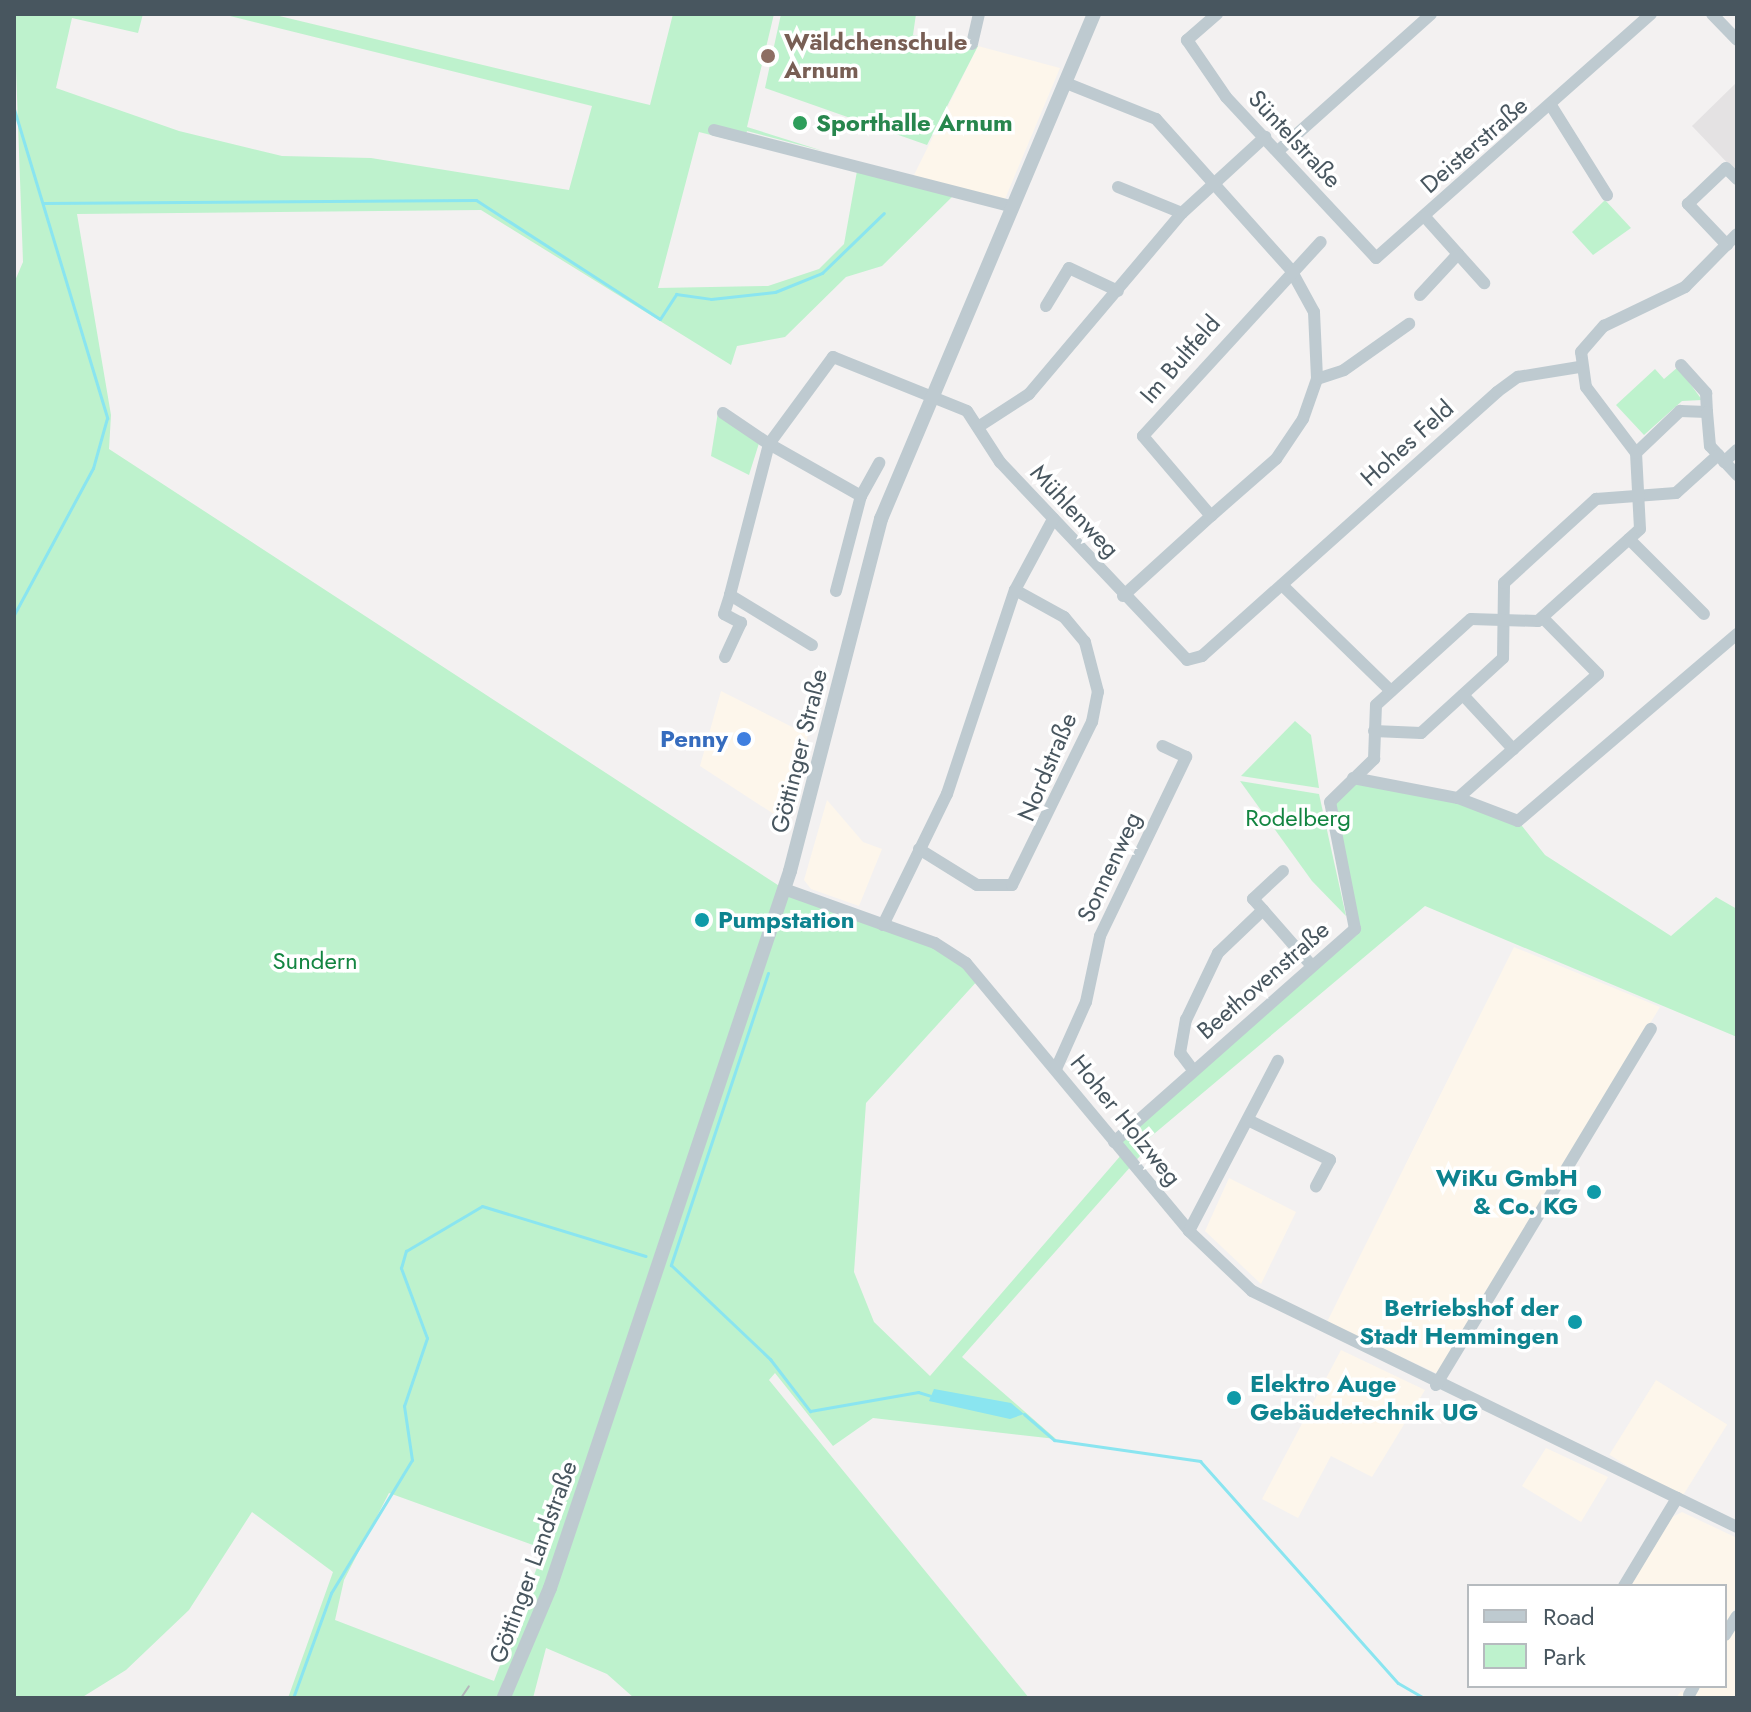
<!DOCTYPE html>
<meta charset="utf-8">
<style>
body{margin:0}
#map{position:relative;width:1751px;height:1712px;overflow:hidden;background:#f3f1f1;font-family:Jost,sans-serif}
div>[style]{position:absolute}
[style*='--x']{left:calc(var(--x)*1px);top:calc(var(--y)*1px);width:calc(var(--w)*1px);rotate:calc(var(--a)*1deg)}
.commercial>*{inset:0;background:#fdf6eb;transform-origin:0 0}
.education>*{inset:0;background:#e4e2e3}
.green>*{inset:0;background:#bef2cd}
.water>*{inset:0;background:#8ae5f0}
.stream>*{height:3px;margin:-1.5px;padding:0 1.5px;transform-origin:1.5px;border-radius:1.5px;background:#8ae5f0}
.minor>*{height:12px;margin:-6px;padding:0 6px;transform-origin:6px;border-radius:6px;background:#becad0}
.tertiary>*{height:14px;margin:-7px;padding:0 7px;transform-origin:7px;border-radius:7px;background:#becad0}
.tram>*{height:2px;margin:-1px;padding:0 1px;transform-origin:1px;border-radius:1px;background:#b3b7bb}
.dots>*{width:22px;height:22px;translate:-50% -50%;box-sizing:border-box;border:4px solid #fff;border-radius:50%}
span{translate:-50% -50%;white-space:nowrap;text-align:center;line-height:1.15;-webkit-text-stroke:7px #fff;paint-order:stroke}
.education-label{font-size:24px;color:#785e54;font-weight:700}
.left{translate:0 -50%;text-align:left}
.leisure-label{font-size:24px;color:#27864d;font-weight:700}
.street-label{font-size:24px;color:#48565f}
.shop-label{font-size:24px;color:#366cbe;font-weight:700}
.right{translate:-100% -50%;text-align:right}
.park-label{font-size:24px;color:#138541}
.culture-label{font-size:24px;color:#0d838f;font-weight:700}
.frame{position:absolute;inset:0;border:16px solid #48565f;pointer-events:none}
.legend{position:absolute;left:1467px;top:1584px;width:260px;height:104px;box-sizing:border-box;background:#fff;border:2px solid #b6bbbf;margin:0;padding:10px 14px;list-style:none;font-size:24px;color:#48565f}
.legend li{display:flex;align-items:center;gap:16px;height:40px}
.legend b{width:40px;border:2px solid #b6bbbf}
</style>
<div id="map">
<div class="commercial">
<i style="clip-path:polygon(978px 46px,1060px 68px,1005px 199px,913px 177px)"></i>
<i style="clip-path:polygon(721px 691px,808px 735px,786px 822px,700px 766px)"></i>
<i style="clip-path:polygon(827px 800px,863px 842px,882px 849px,859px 906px,811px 889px,804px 880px)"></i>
<i style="clip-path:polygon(1514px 947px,1660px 1007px,1438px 1374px,1327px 1322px)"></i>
<i style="clip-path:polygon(1229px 1178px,1296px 1212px,1261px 1284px,1205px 1231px)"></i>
<i style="clip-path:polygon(1341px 1350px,1425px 1390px,1372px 1477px,1331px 1456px,1298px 1518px,1262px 1499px)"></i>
<i style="left:1656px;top:1380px;width:84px;height:88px;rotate:32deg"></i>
<i style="clip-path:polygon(1546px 1448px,1608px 1477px,1581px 1522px,1522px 1486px)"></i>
<i style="clip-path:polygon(1682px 1512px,1737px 1538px,1737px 1605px,1725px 1625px,1725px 1586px,1630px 1586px,1672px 1517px)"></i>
<i style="clip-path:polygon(1737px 1624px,1737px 1698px,1676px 1698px,1681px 1691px,1692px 1697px,1699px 1686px,1725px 1686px,1725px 1644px)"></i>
</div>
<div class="education">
<i style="clip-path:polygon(1737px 82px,1737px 173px,1692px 126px)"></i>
</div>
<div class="green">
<i style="clip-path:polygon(evenodd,14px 14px,143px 14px,138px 33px,72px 18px,56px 88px,179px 131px,282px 156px,371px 158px,569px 190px,592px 106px,222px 14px,271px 14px,650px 105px,673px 14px,774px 14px,747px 127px,823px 151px,747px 131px,743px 143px,699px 132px,658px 288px,768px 286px,819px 269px,844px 244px,857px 171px,954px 195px,882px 266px,846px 277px,785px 337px,737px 346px,731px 365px,481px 210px,77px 214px,111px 415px,109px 449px,784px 889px,935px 943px,979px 979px,866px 1103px,854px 1272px,874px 1322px,930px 1376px,1122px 1154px,1114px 1142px,1354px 929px,1330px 802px,1353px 778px,1458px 798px,1518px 821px,1545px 855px,1671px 936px,1716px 897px,1737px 909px,1737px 1037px,1425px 906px,1142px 1144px,1140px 1156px,962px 1357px,1056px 1439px,873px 1418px,833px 1446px,775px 1373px,769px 1380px,1029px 1698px,634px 1698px,607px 1674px,546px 1648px,533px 1698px,288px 1698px,333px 1572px,252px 1512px,189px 1610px,126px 1670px,81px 1698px,14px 1698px,14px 283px,23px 262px,14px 14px,389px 1493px,544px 1549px,494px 1681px,335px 1620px,344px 1580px,389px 1493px)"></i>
<i style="clip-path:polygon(781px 14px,916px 14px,913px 35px,978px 46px,927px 145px,765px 88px)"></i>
<i style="clip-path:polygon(1605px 200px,1631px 228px,1593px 255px,1572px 232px)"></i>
<i style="clip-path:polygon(1678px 367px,1702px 400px,1682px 401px,1644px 435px,1616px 405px,1655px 369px,1664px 379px)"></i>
<i style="clip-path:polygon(718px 412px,760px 440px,749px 475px,711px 456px)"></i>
<i style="clip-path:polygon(1295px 721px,1311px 735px,1319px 788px,1241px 776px)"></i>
<i style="clip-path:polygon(1240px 781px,1319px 794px,1346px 916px,1312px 881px)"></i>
</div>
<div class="water">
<i style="clip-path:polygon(934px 1389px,1011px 1403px,1024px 1414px,1010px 1419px,929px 1401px)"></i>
</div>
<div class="stream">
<i style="--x:14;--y:109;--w:323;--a:73.2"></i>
<i style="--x:107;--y:418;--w:52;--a:105.6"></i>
<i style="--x:93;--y:468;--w:167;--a:118.3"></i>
<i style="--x:43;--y:203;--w:433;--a:-0.4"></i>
<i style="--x:476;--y:200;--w:219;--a:32.9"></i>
<i style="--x:660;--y:319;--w:30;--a:-57"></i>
<i style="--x:676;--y:294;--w:35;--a:8"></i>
<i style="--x:711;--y:299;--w:64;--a:-6.2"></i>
<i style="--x:775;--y:292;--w:51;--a:-22"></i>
<i style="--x:822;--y:273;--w:86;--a:-44.1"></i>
<i style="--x:768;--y:973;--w:308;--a:108.4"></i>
<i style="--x:671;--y:1265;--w:137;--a:43.5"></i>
<i style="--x:770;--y:1359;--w:66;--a:52.4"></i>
<i style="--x:810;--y:1411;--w:110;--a:-10"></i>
<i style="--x:918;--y:1392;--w:14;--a:17"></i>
<i style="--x:1024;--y:1414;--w:40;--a:41"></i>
<i style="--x:1054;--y:1440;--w:148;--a:8.2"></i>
<i style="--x:1200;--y:1461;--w:297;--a:48.3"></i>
<i style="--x:1398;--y:1683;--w:30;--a:30"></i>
<i style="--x:293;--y:1698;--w:112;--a:-70.1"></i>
<i style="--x:331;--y:1593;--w:156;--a:-58.7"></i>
<i style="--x:412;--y:1460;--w:55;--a:-98.4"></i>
<i style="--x:404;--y:1406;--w:72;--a:-71.3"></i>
<i style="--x:427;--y:1338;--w:75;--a:-110.4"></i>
<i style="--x:401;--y:1268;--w:18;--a:-74"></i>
<i style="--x:406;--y:1251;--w:88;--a:-30.6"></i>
<i style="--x:482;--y:1206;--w:171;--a:17"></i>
</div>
<div class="minor">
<i style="--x:1217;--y:14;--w:40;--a:139"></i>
<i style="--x:1187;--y:40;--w:69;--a:55.6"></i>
<i style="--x:1226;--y:97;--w:220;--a:47"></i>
<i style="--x:1376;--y:258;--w:368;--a:-41.6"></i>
<i style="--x:1712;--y:14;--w:36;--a:46"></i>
<i style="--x:972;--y:44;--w:31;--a:-77"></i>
<i style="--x:1066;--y:83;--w:97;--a:21.8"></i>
<i style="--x:1156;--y:119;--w:203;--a:48.2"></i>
<i style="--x:1291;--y:270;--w:48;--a:61.3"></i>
<i style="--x:1314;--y:312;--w:67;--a:87.4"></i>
<i style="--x:1317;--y:379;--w:42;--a:109.3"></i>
<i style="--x:1303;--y:419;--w:48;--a:124"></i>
<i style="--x:1276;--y:459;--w:86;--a:138.8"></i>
<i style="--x:1552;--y:107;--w:104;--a:58"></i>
<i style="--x:714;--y:130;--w:309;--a:14.4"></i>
<i style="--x:1278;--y:151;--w:205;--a:-41.8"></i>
<i style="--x:1118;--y:187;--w:69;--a:22.1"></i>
<i style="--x:1425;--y:217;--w:89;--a:48.2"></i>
<i style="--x:1727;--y:245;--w:57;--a:-133.6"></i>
<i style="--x:1688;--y:204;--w:52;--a:-43.5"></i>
<i style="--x:1726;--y:168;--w:16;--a:45"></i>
<i style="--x:1420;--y:295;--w:56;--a:-47.2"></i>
<i style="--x:1046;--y:306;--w:44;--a:-58.8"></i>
<i style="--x:1069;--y:268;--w:54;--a:25.1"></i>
<i style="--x:1681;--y:365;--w:38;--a:48"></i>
<i style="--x:1706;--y:393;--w:19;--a:87"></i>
<i style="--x:1317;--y:379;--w:28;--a:-18"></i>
<i style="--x:1344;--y:370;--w:80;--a:-35.3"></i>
<i style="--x:723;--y:413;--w:55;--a:34"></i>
<i style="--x:769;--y:444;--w:156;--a:104.5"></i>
<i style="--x:730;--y:595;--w:96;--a:31.4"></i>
<i style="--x:978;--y:427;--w:61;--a:-32.9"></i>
<i style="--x:1029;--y:394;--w:237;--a:-49.8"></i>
<i style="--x:1182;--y:213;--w:113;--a:-42.5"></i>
<i style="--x:1636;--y:453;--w:61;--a:-43.7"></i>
<i style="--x:1680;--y:411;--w:27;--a:2"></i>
<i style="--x:1707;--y:412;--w:34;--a:85"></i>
<i style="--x:1710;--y:446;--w:40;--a:47"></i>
<i style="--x:1724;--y:462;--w:18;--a:-43"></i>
<i style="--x:861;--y:496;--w:38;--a:-61"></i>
<i style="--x:1629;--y:539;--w:106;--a:45"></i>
<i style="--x:1282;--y:585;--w:152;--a:44.2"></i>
<i style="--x:836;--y:591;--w:98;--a:-75.3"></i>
<i style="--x:861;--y:496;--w:106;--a:-150.5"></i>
<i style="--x:769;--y:444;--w:108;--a:-53.7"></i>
<i style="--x:833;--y:357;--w:144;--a:21.9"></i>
<i style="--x:967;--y:411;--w:61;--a:57.1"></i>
<i style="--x:1000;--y:462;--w:272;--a:46.6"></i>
<i style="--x:1187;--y:660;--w:16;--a:-15"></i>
<i style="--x:1202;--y:656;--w:396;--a:-41.8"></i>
<i style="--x:1497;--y:392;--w:26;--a:-36"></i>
<i style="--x:1518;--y:377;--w:62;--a:-9.3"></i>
<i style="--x:1123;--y:596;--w:119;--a:-42.3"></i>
<i style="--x:1211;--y:516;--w:105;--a:-130.4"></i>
<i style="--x:1143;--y:436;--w:263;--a:-47.5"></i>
<i style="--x:725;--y:657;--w:38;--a:-65"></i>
<i style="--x:741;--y:623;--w:19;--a:-152"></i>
<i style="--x:724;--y:614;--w:20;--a:-72"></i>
<i style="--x:1463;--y:695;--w:74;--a:47.2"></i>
<i style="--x:1374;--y:731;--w:47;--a:2.4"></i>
<i style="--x:1421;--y:733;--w:111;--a:-42.4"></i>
<i style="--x:1503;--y:658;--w:75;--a:-89.2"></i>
<i style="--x:1504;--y:583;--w:125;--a:-42.4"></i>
<i style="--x:1596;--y:499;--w:80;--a:-4.3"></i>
<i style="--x:1676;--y:493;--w:57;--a:-42.1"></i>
<i style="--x:1353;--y:778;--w:107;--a:10.8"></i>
<i style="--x:1458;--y:798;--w:64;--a:21"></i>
<i style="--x:1518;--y:821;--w:288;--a:-40.5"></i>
<i style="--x:1458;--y:798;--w:187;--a:-41.5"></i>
<i style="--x:1598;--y:674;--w:78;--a:-134.5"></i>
<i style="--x:919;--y:849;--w:68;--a:31.8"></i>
<i style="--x:977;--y:885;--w:35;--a:0"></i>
<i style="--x:1012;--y:885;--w:182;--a:-63.9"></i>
<i style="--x:1092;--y:722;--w:31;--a:-79"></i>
<i style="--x:1098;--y:692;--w:52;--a:-104.6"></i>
<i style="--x:1085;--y:642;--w:33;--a:-130"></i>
<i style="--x:1064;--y:617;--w:56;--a:-151.1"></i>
<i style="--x:784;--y:889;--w:160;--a:19.7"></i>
<i style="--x:935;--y:943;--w:37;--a:33"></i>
<i style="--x:966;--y:963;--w:349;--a:50.2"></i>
<i style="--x:1189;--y:1231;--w:87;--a:43.6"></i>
<i style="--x:1252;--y:1291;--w:539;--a:25.95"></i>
<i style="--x:1263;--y:910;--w:15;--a:-132"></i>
<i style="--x:1253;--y:899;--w:41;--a:-43"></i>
<i style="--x:883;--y:925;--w:146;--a:-64"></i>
<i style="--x:947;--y:794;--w:215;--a:-71.6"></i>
<i style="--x:1015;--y:590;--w:81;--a:-61.8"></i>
<i style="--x:1056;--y:1069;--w:73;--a:-65.9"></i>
<i style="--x:1086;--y:1002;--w:67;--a:-78"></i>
<i style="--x:1100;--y:936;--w:199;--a:-64.3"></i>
<i style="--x:1186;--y:757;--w:26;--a:-155"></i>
<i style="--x:1193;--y:1070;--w:21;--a:-127"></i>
<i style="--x:1180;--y:1053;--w:34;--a:-80"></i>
<i style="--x:1186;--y:1020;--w:74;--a:-64.5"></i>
<i style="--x:1218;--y:953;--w:62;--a:-43.7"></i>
<i style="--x:1263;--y:910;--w:74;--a:48.8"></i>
<i style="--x:1250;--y:1121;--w:89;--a:26"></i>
<i style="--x:1330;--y:1160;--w:30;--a:118"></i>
<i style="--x:1114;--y:1142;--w:322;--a:-41.5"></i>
<i style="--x:1355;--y:929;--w:129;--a:-101.1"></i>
<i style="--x:1330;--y:802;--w:62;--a:-44.3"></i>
<i style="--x:1374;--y:759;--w:54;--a:-87.9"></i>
<i style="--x:1376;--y:705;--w:128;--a:-42.2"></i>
<i style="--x:1471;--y:619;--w:67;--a:1.7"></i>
<i style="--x:1538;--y:621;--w:137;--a:-42"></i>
<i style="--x:1640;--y:529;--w:76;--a:-93"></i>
<i style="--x:1636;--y:453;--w:83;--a:-127.1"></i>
<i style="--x:1586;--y:387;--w:35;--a:-98"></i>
<i style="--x:1581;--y:352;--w:35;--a:-49"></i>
<i style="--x:1604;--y:326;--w:90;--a:-25.7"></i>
<i style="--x:1685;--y:287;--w:74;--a:-45.5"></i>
<i style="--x:1189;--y:1231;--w:192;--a:-62.4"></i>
<i style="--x:1436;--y:1385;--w:416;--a:-58.9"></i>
<i style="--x:1624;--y:1586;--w:103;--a:-58.9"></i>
<i style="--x:1725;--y:1635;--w:22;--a:-58"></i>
<i style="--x:1689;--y:1695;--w:10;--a:-61"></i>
</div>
<div class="tertiary">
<i style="--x:504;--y:1697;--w:118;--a:-67.1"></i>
<i style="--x:550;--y:1588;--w:756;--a:-71.49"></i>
<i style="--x:790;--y:871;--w:364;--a:-75.5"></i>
<i style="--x:881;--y:519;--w:548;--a:-67.13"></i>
</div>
<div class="tram">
<i style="--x:461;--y:1698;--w:14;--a:-56"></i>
</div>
<div class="dots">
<i style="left:768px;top:56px;background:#8d6e63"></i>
<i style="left:800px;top:123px;background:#2e9e5b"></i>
<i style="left:744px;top:739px;background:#3f7fe0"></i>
<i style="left:702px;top:920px;background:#0f9aa8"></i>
<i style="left:1594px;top:1192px;background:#0f9aa8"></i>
<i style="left:1575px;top:1322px;background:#0f9aa8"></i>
<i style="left:1234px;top:1398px;background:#0f9aa8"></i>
</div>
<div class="education-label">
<span class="left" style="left:784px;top:56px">Wäldchenschule<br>Arnum</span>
</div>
<div class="leisure-label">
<span class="left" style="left:816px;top:123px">Sporthalle Arnum</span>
</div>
<div class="street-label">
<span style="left:1295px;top:139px;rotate:47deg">Süntelstraße</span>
<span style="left:1474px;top:145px;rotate:-41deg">Deisterstraße</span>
<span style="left:1180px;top:359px;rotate:-49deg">Im Bultfeld</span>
<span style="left:1407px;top:443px;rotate:-42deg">Hohes Feld</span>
<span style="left:1075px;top:511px;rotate:47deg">Mühlenweg</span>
<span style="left:799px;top:751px;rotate:-76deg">Göttinger Straße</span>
<span style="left:1047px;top:767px;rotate:-67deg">Nordstraße</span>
<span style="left:1109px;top:867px;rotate:-65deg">Sonnenweg</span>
<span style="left:1263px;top:980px;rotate:-41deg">Beethovenstraße</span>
<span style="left:1126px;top:1120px;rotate:51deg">Hoher Holzweg</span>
<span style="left:533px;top:1562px;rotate:-70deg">Göttinger Landstraße</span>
</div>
<div class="shop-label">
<span class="right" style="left:728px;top:739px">Penny</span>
</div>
<div class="park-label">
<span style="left:1298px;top:818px">Rodelberg</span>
<span style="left:315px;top:961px">Sundern</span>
</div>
<div class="culture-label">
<span class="left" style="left:718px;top:920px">Pumpstation</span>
<span class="right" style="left:1578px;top:1192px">WiKu GmbH<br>&amp; Co. KG</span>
<span class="right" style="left:1559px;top:1322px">Betriebshof der<br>Stadt Hemmingen</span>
<span class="left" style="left:1250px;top:1398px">Elektro Auge<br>Gebäudetechnik UG</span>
</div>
<div class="frame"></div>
<ul class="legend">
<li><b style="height:10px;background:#becad0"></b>Road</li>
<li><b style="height:22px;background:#bef2cd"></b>Park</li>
</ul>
</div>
